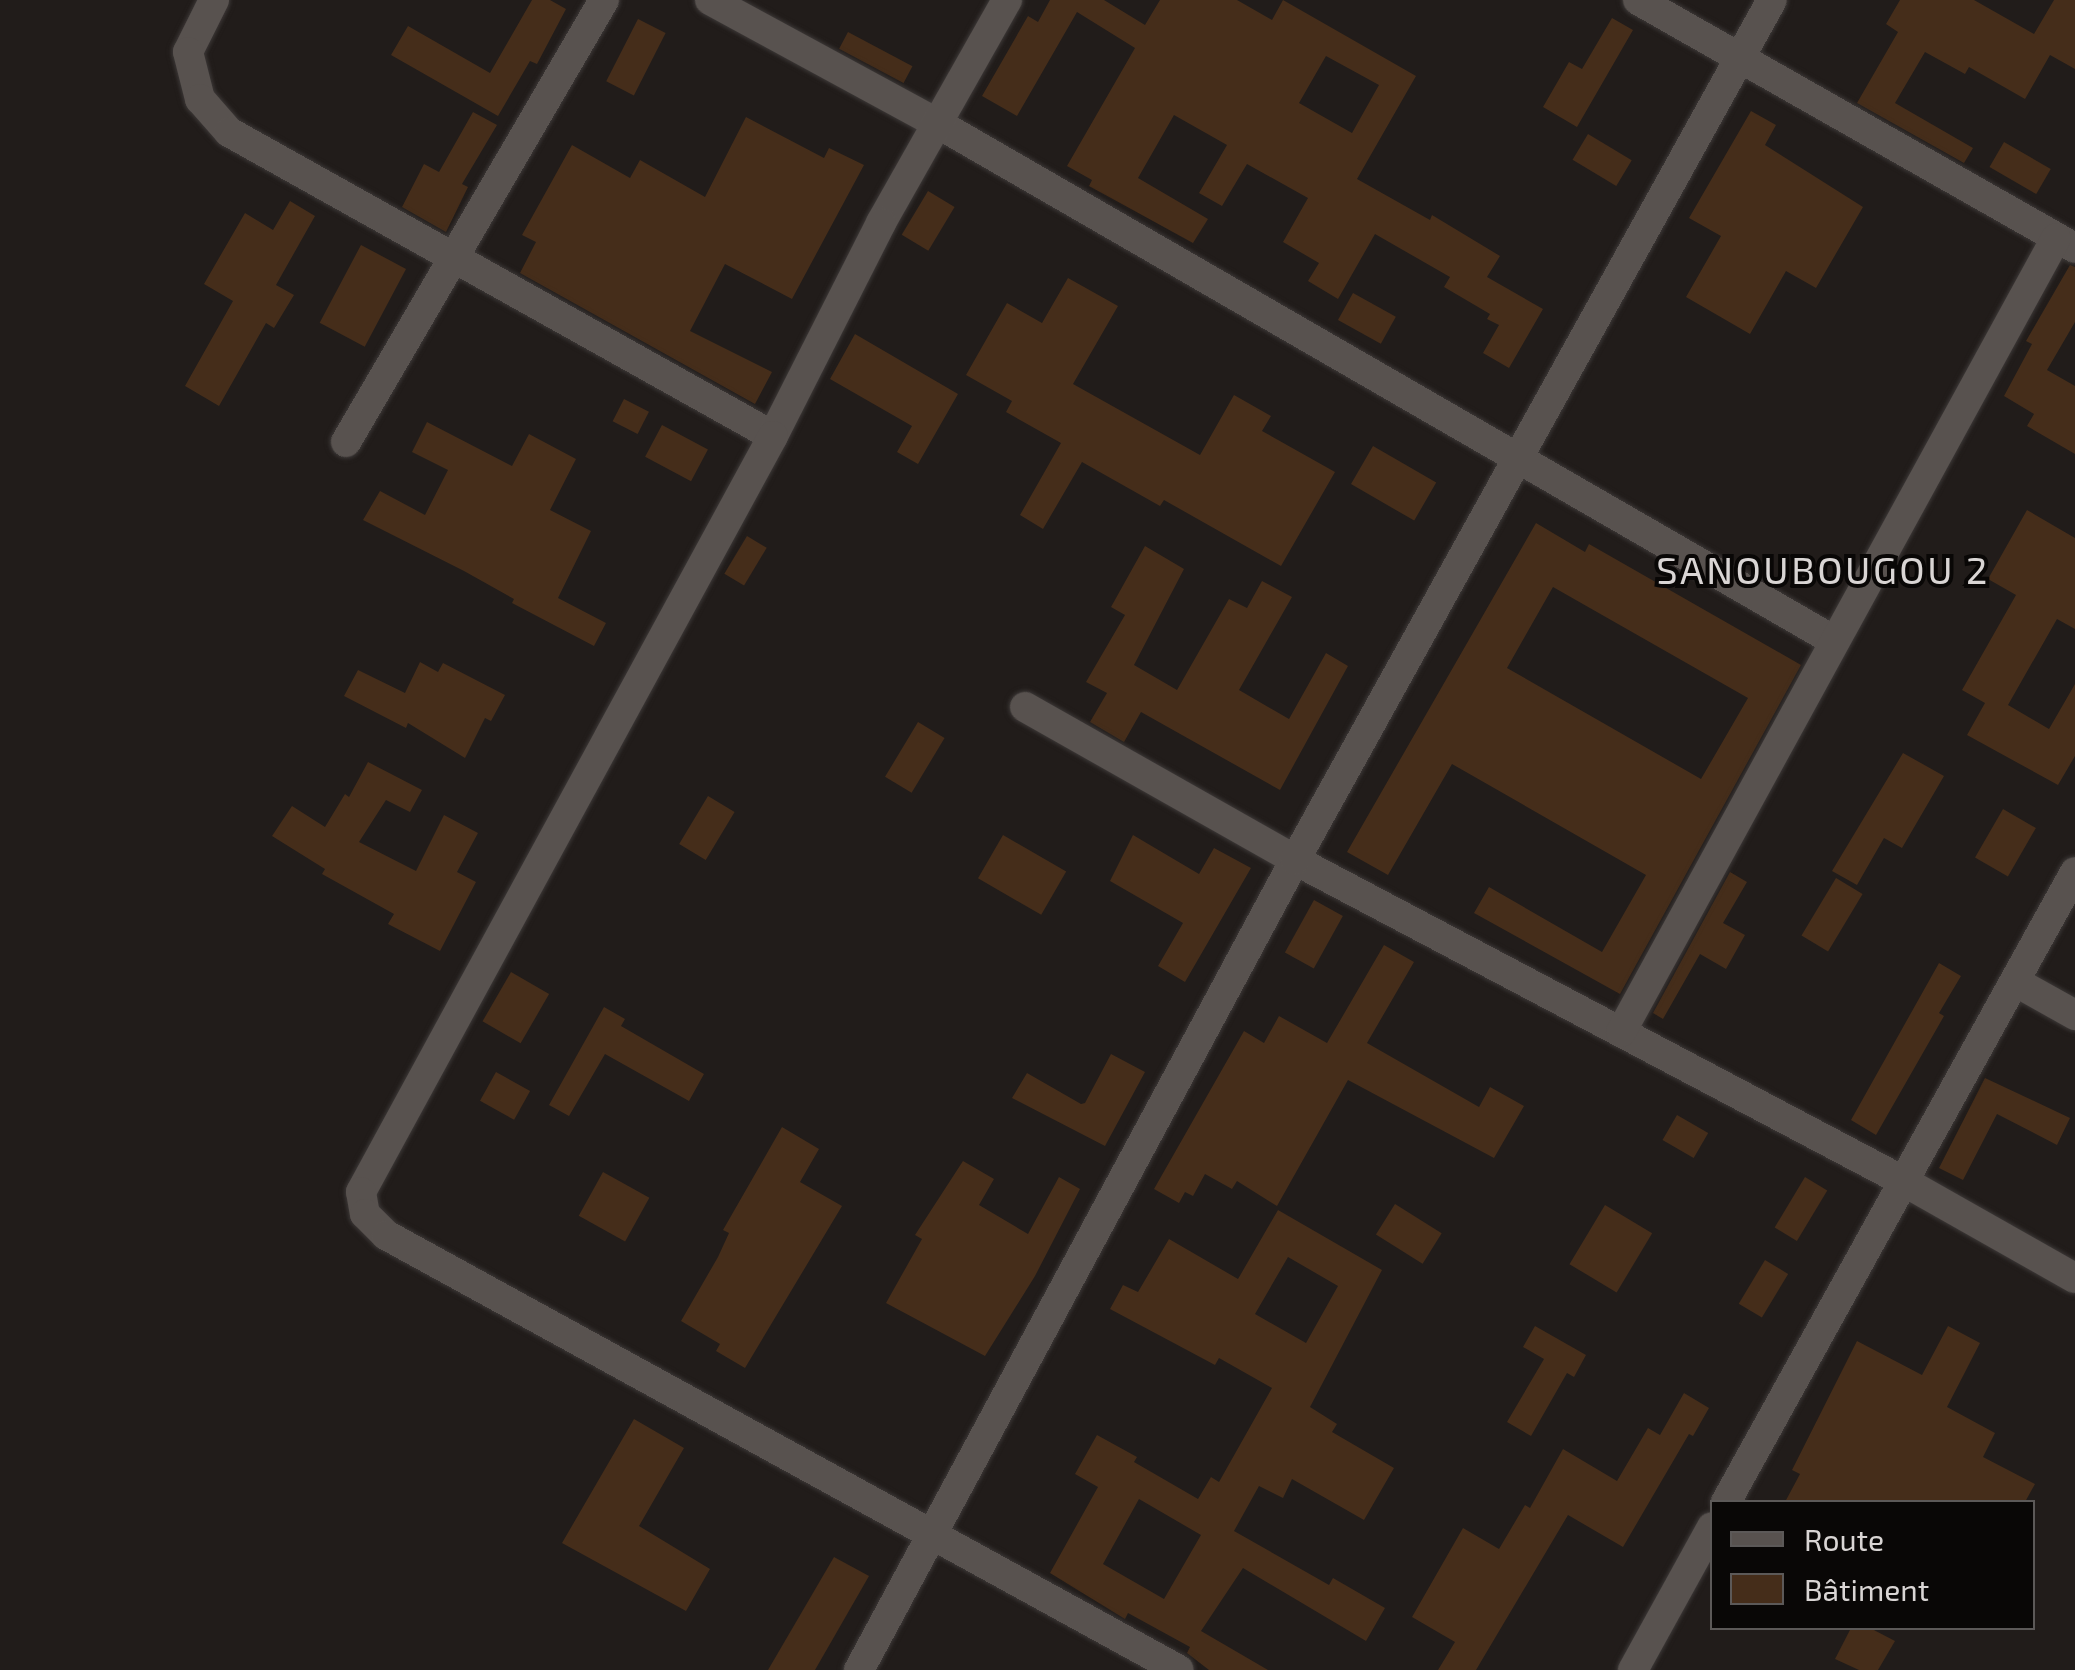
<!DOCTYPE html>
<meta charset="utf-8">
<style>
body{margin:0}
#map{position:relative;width:2075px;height:1670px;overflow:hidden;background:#211c1a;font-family:"Exo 2",sans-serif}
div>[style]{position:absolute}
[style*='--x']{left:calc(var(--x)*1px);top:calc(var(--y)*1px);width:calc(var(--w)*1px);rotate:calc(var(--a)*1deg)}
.building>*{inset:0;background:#452d1a;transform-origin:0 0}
.roads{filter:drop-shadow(0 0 2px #3c3837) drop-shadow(0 0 2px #3c3837)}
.street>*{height:30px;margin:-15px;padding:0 15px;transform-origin:15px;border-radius:15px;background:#58524f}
.secondary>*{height:30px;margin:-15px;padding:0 15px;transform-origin:15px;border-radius:15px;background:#58524f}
span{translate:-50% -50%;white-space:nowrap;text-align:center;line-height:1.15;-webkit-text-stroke:8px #090706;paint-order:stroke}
.quarter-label{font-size:38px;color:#d9d5d4;letter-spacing:2.5px}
.legend{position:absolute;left:1710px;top:1500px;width:325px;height:130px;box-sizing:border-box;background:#090706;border:2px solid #5c5958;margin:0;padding:12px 18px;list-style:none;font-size:30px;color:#d9d5d4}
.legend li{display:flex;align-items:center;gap:20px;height:50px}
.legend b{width:50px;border:2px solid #5c5958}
</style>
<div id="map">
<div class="building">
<i style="clip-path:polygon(532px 0,550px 0,566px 9px,537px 64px,530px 61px,498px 116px,391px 55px,408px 26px,490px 73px)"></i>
<i style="clip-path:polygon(evenodd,1050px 0,1104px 0,1145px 25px,1160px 0,1237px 0,1272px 20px,1283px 0,1416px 76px,1357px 179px,1430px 220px,1432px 215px,1500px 256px,1487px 277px,1543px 309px,1509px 368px,1483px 353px,1499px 325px,1487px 319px,1490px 314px,1444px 287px,1450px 277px,1375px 234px,1338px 299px,1308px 281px,1319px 263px,1283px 242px,1308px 198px,1247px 164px,1222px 206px,1199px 193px,1227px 145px,1174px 115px,1138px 178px,1208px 219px,1193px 243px,1089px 186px,1092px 180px,1067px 166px,1135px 48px,1077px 12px,1017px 116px,982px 96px,1028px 16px,1038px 22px,1050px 0,1326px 56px,1379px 85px,1352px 133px,1299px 103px,1326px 56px)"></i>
<i style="clip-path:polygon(1900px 0,1974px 0,2034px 34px,2054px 0,2075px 0,2075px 69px,2050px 55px,2025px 99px,1969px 67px,1965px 74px,1925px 52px,1895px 103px,1973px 148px,1964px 163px,1857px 103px,1898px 32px,1886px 24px)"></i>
<i style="clip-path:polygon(1612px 18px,1633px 30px,1577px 127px,1543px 107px,1569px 62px,1582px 69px)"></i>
<i style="left:638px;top:19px;width:31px;height:70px;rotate:27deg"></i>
<i style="left:848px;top:32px;width:73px;height:19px;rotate:28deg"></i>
<i style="clip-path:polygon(1751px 111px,1776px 125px,1765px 145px,1863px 207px,1816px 288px,1786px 271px,1750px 334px,1686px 297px,1721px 236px,1689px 218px)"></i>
<i style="clip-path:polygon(473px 112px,497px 125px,462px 184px,468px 187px,446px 232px,402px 207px,424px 164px,439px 172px)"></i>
<i style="clip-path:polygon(746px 117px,824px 158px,829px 148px,864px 165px,792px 299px,725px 264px,690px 331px,772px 372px,755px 404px,520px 273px,536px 242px,522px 235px,572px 145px,630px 178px,640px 160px,705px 197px)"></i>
<i style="left:1588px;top:134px;width:51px;height:30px;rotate:31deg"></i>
<i style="left:2004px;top:142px;width:54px;height:29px;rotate:30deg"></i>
<i style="left:928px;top:191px;width:31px;height:51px;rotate:31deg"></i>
<i style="clip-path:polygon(290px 201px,315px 216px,276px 285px,294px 295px,274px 328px,266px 323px,219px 406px,185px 386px,233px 301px,204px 284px,245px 213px,273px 230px)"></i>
<i style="left:361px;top:245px;width:51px;height:88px;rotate:28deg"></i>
<i style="clip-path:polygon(2070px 265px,2075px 267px,2075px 322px,2047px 370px,2075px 386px,2075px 454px,2027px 426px,2034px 414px,2004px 396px,2032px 344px,2026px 341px)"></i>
<i style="clip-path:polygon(1068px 278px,1118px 306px,1073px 384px,1200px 455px,1234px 395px,1271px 416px,1262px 431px,1335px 472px,1281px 566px,1164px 500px,1160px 506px,1082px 462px,1043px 529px,1020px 515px,1061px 443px,1006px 412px,1012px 401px,966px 375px,1007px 303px,1042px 323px)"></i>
<i style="left:1353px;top:293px;width:49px;height:31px;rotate:29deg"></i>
<i style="clip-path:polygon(855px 334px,958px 394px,918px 464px,897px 452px,912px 426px,830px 379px)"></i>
<i style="left:624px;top:399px;width:28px;height:25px;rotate:27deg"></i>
<i style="clip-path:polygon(427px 422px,512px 466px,529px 434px,576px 459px,550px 510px,591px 531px,558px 598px,606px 623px,594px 646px,512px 603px,514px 599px,464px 571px,363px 520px,380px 491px,425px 515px,448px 470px,412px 452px)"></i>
<i style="left:662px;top:425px;width:52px;height:36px;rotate:28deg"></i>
<i style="left:1373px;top:446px;width:73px;height:44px;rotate:30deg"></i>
<i style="clip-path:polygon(2027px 510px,2075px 538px,2075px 629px,2057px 619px,2008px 705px,2049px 729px,2075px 684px,2075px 756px,2058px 785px,1967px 735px,1985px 703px,1962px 690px,2016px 595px,1988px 579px)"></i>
<i style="clip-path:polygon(evenodd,1536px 523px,1585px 552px,1589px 544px,1801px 665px,1620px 994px,1474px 913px,1489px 887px,1602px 952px,1646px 875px,1452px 764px,1388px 875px,1347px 852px,1536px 523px,1553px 587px,1748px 698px,1701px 779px,1507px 668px,1553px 587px)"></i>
<i style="left:747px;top:536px;width:23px;height:44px;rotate:31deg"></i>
<i style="clip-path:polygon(1145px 546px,1184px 569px,1134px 665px,1177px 690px,1229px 599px,1247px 608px,1262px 581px,1292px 597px,1239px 690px,1289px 719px,1326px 653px,1348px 666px,1280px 790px,1141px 712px,1124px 742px,1090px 722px,1107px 693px,1086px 682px,1125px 615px,1111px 607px)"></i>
<i style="clip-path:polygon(420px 662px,438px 672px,443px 663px,505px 695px,491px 721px,485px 718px,465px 758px,408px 723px,406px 728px,344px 696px,358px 670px,405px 693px)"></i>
<i style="left:918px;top:722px;width:31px;height:64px;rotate:31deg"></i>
<i style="clip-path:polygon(1903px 753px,1944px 776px,1902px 848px,1884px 838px,1857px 885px,1832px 871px)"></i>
<i style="clip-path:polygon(368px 762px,422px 790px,410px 812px,386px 800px,359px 842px,416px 871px,444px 815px,478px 833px,457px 872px,476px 882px,440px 951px,388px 924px,394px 914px,322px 874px,325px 869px,272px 836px,292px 806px,325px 827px,345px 794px,349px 797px)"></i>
<i style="left:708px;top:796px;width:31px;height:56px;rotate:31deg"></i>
<i style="left:2003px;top:809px;width:38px;height:56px;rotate:30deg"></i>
<i style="left:1003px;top:835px;width:73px;height:50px;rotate:30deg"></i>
<i style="clip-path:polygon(1133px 835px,1199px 874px,1214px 848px,1251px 868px,1185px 982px,1158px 966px,1183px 923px,1110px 881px)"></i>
<i style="clip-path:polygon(1730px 872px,1747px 882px,1723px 923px,1745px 935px,1726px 969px,1700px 954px,1663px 1019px,1653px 1013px)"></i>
<i style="left:1836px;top:878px;width:31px;height:67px;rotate:31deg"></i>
<i style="left:1314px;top:900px;width:33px;height:60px;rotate:29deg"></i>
<i style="clip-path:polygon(1384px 945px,1414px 962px,1367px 1043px,1479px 1107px,1490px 1087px,1524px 1106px,1494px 1158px,1348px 1080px,1277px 1206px,1237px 1181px,1232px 1189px,1205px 1174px,1193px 1196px,1185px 1192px,1179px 1203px,1154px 1189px,1244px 1031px,1264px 1043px,1279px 1016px,1327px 1043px)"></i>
<i style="clip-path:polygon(1939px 963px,1961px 976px,1939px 1013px,1944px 1016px,1876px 1135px,1851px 1120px)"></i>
<i style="left:511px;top:972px;width:44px;height:57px;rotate:30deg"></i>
<i style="clip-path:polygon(604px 1007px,625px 1019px,621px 1026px,704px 1074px,689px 1101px,605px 1054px,569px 1116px,549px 1105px)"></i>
<i style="clip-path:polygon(1111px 1054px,1145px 1072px,1105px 1146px,1012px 1098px,1027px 1073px,1081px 1104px,1085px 1103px)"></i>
<i style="left:496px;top:1072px;width:39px;height:33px;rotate:29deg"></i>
<i style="clip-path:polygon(1985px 1078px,2070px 1118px,2057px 1145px,1997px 1114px,1963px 1180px,1939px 1168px)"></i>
<i style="left:1677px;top:1115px;width:36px;height:29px;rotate:30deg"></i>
<i style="clip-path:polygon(782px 1127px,819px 1149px,800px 1182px,842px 1206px,745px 1368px,716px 1351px,720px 1344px,681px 1321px,718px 1257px,729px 1233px,723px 1230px)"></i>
<i style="clip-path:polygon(963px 1161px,994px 1179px,979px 1205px,1028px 1234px,1059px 1177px,1080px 1189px,1035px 1276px,985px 1356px,886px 1303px,922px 1239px,915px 1235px)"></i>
<i style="left:603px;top:1172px;width:53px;height:50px;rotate:29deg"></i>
<i style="left:1805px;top:1177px;width:26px;height:59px;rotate:31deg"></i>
<i style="left:1395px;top:1204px;width:55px;height:36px;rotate:32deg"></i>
<i style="left:1605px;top:1205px;width:55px;height:69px;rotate:31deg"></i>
<i style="clip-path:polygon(evenodd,1278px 1210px,1382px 1270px,1310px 1407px,1337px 1424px,1332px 1432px,1394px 1468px,1364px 1520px,1292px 1479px,1283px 1498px,1259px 1486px,1234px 1531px,1329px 1585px,1333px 1578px,1385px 1608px,1366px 1641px,1243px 1568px,1201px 1631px,1268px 1670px,1209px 1670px,1187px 1653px,1190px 1647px,1128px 1613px,1125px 1619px,1050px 1573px,1098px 1487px,1075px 1474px,1097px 1435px,1137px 1457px,1134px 1462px,1198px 1499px,1211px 1477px,1219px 1482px,1272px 1388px,1219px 1358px,1215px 1365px,1110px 1309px,1123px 1285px,1138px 1292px,1169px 1239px,1238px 1279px,1278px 1210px,1288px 1257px,1338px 1286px,1306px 1343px,1255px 1314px,1288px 1257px,1278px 1210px,1139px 1499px,1201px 1535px,1164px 1599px,1103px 1564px,1139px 1499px)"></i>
<i style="left:1765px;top:1260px;width:27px;height:51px;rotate:31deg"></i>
<i style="clip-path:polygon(1535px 1326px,1586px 1355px,1574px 1377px,1567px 1373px,1531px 1436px,1507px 1422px,1544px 1359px,1523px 1347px)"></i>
<i style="clip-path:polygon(1948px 1326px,1980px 1343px,1947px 1407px,1995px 1433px,1983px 1457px,2035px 1484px,2025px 1502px,1785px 1502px,1800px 1474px,1792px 1470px,1857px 1341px,1922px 1375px)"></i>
<i style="clip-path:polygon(1684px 1393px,1709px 1408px,1693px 1436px,1689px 1434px,1623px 1547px,1568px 1515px,1476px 1670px,1438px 1670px,1455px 1642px,1412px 1617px,1463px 1528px,1499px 1549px,1525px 1505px,1530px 1508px,1563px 1449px,1617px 1481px,1648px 1428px,1660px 1435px)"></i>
<i style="clip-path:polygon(634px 1419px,684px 1448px,639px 1526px,710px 1569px,686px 1611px,562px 1543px)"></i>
<i style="clip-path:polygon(834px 1557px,869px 1576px,815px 1670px,768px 1670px)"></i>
<i style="clip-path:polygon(1851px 1628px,1870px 1628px,1895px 1641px,1878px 1670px,1859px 1670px,1835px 1659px)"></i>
</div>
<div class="roads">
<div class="street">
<i style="--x:214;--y:0;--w:58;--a:116.6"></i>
<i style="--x:188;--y:52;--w:49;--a:75.7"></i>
<i style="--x:200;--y:99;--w:44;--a:48.7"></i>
<i style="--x:229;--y:132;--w:623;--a:29.2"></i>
<i style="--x:710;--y:0;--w:258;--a:28.5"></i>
<i style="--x:937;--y:123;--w:1034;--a:29.99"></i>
<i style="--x:1007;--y:0;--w:256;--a:119.5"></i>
<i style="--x:881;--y:223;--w:239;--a:116.9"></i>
<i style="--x:773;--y:436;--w:861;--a:118.59"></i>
<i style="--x:361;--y:1192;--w:22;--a:80"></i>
<i style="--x:365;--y:1214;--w:30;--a:45"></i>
<i style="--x:386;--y:1235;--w:904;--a:28.75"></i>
<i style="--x:1638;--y:0;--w:502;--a:29.58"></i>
<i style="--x:346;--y:442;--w:512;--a:-59.73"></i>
<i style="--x:1025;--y:707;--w:310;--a:29.5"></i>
<i style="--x:1295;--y:860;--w:690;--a:27.83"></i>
<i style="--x:1905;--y:1182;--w:195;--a:29.5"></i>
<i style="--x:2016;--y:982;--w:68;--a:29.2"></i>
<i style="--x:1621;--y:1032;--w:905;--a:-61.28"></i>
<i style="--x:859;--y:1670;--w:920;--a:-61.71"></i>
<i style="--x:1295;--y:860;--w:983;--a:-60.99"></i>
</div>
<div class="secondary">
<i style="--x:1726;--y:1502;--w:720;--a:-61.01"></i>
<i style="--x:1633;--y:1670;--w:163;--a:-61.1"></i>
</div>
</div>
<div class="quarter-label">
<span style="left:1823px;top:570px">SANOUBOUGOU 2</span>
</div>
<ul class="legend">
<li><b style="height:12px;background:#58524f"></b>Route</li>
<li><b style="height:28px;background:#452d1a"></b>Bâtiment</li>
</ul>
</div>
